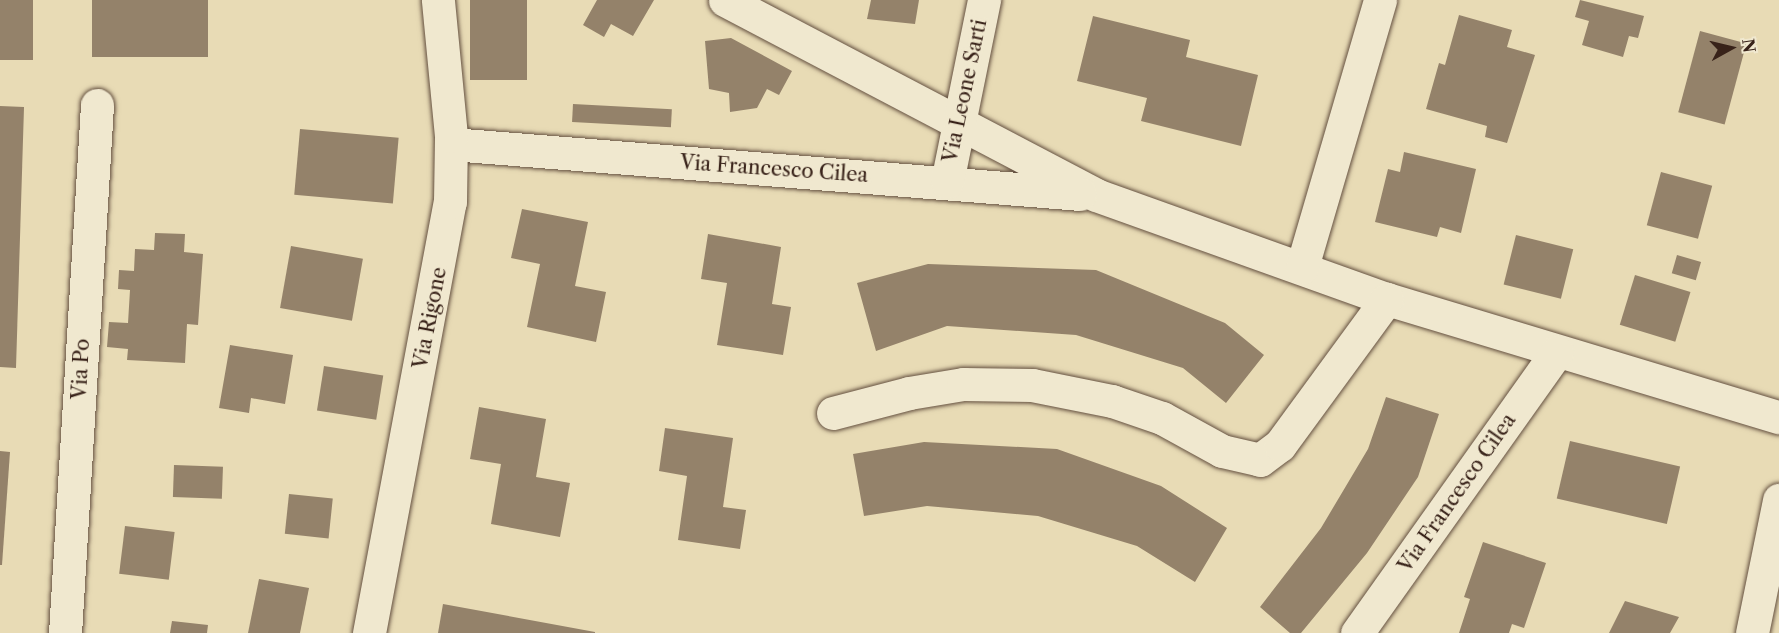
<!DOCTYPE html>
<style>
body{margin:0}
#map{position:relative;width:1779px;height:633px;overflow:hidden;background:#e8dbb5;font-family:"Libre Caslon Text",serif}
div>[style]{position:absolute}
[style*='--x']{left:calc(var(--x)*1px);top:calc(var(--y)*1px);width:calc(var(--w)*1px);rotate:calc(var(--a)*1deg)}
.building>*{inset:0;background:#94826a;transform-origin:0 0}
.roads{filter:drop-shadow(0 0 2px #645040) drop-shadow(0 0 2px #645040)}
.minor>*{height:33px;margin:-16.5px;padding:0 16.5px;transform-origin:16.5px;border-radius:16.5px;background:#f0e8cf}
span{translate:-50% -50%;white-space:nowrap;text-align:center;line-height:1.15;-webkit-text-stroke:6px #f0e8cf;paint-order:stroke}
.street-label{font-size:20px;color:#382219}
.north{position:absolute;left:1701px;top:18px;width:60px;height:60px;-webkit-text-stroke:4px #f0e8cf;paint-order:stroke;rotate:82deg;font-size:16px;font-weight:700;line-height:24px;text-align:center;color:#382219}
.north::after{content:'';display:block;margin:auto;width:21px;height:27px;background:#382219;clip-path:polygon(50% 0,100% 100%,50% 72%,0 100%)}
</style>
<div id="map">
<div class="building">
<i style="left:0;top:0;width:33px;height:60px"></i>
<i style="left:92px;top:0;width:116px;height:57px"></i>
<i style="left:470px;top:0;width:57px;height:80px"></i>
<i style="clip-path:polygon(597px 0,654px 0,633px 36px,611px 24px,604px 37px,583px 25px)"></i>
<i style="clip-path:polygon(871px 0,919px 0,915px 24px,867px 19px)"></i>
<i style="clip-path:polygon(1580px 0,1644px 16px,1638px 38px,1629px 36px,1623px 57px,1582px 45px,1589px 21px,1575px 17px)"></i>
<i style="clip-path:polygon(1459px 15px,1512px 30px,1507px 47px,1535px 55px,1507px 143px,1485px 137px,1487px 126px,1426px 109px,1439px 63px,1445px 65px)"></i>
<i style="clip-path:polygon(1093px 16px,1190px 40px,1186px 57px,1258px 75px,1241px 146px,1141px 121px,1147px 98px,1077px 81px)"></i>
<i style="left:1700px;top:31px;width:48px;height:84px;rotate:15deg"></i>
<i style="clip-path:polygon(731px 38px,792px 71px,779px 95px,767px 89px,757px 108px,730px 112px,729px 93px,709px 89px,705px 41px)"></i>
<i style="left:573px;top:104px;width:99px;height:18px;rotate:3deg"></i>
<i style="clip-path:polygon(0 106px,24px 107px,16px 368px,0 367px)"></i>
<i style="left:300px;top:129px;width:99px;height:66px;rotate:5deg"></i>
<i style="clip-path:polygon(1404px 152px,1476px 169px,1461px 233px,1440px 227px,1437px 237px,1375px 222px,1388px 169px,1400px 172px)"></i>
<i style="left:1661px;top:172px;width:53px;height:55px;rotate:15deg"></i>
<i style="clip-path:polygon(522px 209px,588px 222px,575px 286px,606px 292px,596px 342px,527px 327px,540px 264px,511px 258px)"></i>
<i style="clip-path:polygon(155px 233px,185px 234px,184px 252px,203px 254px,198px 325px,187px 324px,185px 363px,127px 360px,128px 349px,107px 347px,109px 322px,128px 323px,130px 290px,118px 289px,119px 270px,134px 271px,135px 249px,154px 250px)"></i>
<i style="clip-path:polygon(708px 234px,781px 247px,772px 304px,791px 307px,783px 355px,717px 345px,727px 283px,701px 279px)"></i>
<i style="left:1516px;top:235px;width:59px;height:51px;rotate:14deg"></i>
<i style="left:291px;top:246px;width:73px;height:63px;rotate:10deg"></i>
<i style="left:1677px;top:255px;width:25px;height:19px;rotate:16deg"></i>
<i style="clip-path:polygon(928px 264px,1096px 270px,1225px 323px,1264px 355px,1226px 403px,1183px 368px,1076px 335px,947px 326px,876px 351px,857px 283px)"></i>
<i style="left:1635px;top:275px;width:58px;height:52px;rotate:17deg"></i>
<i style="clip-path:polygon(230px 345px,293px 355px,285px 404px,251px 398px,249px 413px,219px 408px)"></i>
<i style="left:324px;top:366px;width:60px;height:45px;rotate:9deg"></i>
<i style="clip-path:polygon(1386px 397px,1439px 414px,1418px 477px,1367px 553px,1301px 633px,1290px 633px,1260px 607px,1321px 528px,1368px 449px)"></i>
<i style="clip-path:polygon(479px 407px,546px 419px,536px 477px,570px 483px,560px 537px,491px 524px,501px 464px,470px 459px)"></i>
<i style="clip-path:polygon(665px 428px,733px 438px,723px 507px,746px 510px,740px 549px,678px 540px,687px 476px,659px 471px)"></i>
<i style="left:1570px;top:441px;width:113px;height:59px;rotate:13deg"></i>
<i style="clip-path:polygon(924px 442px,1057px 449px,1161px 486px,1227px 528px,1195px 582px,1137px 546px,1038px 516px,927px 506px,864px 516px,853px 454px)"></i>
<i style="clip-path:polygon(0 451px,10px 452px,2px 565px,0 565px)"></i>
<i style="left:174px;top:465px;width:49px;height:32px;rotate:2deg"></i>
<i style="left:289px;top:494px;width:44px;height:40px;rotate:6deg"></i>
<i style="left:125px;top:526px;width:50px;height:48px;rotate:7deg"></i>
<i style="clip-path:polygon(1483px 542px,1546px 563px,1524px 628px,1512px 624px,1509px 633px,1459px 633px,1470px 599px,1464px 597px)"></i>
<i style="clip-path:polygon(259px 579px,309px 588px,300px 633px,248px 633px)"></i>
<i style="clip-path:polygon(1625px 601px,1679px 617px,1670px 633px,1609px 633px)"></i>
<i style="clip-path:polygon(443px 604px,595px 632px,595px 633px,438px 633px)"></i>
<i style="clip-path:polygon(172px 621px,208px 625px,207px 633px,170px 633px)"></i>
</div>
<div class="roads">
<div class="minor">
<i style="--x:725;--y:0;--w:419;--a:27.7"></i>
<i style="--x:1096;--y:195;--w:309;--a:19.7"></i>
<i style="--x:1387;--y:299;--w:409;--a:16.8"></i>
<i style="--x:451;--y:144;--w:631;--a:4.54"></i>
<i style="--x:947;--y:182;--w:186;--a:-78.5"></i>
<i style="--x:1302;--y:267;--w:278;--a:-73.7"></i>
<i style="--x:833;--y:413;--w:79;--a:-14.7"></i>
<i style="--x:909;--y:393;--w:55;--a:-9.5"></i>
<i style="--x:963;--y:384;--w:69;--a:0.8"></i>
<i style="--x:1032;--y:385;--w:82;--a:11.3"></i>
<i style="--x:1112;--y:401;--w:53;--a:18.8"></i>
<i style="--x:1162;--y:418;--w:68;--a:28.8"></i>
<i style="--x:1222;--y:451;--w:39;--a:13"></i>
<i style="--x:1260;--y:460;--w:25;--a:-37"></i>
<i style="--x:1280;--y:445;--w:181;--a:-53.8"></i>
<i style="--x:65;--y:633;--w:529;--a:-86.53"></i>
<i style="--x:369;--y:633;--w:439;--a:-79.4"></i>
<i style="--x:450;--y:202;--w:66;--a:-89.1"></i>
<i style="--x:451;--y:136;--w:137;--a:-95.5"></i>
<i style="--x:1357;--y:633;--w:345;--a:-54.6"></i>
<i style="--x:1752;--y:633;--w:136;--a:-78.5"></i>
</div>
</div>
<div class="street-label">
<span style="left:965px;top:91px;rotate:-78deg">Via Leone Sarti</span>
<span style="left:774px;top:169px;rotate:4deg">Via Francesco Cilea</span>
<span style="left:430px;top:318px;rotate:-79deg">Via Rigone</span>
<span style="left:81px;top:369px;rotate:-87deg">Via Po</span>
<span style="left:1457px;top:493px;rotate:-55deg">Via Francesco Cilea</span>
</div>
<div class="north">N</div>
</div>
